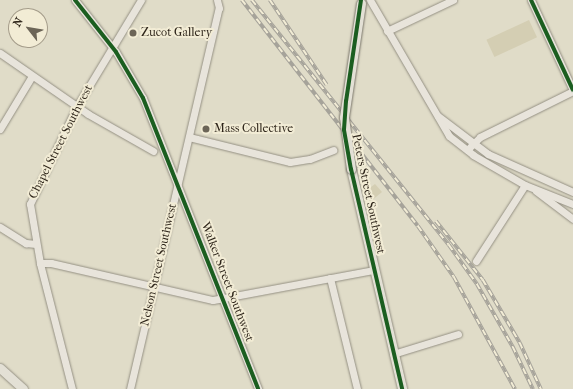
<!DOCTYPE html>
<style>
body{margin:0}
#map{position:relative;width:573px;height:389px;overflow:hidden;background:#e0dcc8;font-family:"IM FELL French Canon",serif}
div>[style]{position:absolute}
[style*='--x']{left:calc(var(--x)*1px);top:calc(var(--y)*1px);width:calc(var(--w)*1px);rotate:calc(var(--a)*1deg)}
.green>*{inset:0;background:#d4ceb3;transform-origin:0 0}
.roads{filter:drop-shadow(0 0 1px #949083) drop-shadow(0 0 1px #949083)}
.minor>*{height:7px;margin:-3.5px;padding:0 3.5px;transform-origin:3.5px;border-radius:3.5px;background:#e8e4db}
.major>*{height:9px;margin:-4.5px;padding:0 4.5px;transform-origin:4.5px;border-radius:4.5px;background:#e3e0d5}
.rail>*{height:3.5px;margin-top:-1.75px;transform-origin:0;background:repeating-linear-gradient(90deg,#f2ecd5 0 6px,#a6a39a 0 12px);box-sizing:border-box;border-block:1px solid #a6a39a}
.bridges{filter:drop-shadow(0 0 1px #7b776c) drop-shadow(0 0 1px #7b776c)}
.major-bridge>*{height:9px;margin:-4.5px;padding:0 4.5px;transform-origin:4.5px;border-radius:4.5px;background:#e3e0d5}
.cycleway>*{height:4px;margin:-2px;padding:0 2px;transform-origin:2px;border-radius:2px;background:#1b5e20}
.dots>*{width:11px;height:11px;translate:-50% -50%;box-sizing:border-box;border:2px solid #f2ecd5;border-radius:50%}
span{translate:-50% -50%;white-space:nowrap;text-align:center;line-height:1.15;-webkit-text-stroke:4px #f2ecd5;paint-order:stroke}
.poi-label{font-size:12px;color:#2e251a}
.left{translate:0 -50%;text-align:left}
.street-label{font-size:12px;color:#2e251a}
.north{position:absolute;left:8px;top:8px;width:40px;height:40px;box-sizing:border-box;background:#f2ecd5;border:1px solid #a49c8a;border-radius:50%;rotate:301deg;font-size:11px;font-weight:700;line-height:16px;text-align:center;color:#2e251a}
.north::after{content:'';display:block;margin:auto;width:14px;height:18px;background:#6c6557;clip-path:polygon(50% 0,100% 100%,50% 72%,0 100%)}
</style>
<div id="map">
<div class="green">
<i style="left:529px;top:20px;width:19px;height:47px;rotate:65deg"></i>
<i style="clip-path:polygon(375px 184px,382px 192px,370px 202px,367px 190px)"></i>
</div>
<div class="roads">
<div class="minor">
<i style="--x:75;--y:0;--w:66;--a:51.7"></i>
<i style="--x:116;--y:52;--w:53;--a:59.6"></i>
<i style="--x:143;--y:98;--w:313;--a:68.4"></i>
<i style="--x:370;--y:0;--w:157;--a:59.8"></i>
<i style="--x:449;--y:136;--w:31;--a:38"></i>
<i style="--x:473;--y:155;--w:60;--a:30"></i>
<i style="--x:525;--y:185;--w:52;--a:21.6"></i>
<i style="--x:531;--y:0;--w:99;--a:65"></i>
<i style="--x:387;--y:31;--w:73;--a:-25.2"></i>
<i style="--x:0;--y:53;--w:107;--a:34.7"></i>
<i style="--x:88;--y:114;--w:75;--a:29.6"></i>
<i style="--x:438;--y:116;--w:63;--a:37.2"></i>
<i style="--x:488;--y:154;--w:93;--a:24.1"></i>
<i style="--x:0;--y:129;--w:62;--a:-58.9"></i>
<i style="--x:189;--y:137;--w:104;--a:13.9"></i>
<i style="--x:290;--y:162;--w:20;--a:-9"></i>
<i style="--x:310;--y:159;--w:25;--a:-21"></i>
<i style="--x:470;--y:147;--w:14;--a:-45"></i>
<i style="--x:480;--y:137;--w:104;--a:-26.3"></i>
<i style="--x:536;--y:191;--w:46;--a:37.1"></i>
<i style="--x:0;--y:227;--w:31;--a:32"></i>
<i style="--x:26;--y:243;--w:10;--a:6"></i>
<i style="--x:476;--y:261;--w:90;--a:-57.2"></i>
<i style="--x:40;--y:263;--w:11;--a:0"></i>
<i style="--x:51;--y:263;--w:166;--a:12.9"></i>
<i style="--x:213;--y:300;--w:164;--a:-10.6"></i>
<i style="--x:330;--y:278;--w:114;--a:76.3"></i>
<i style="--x:393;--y:354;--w:68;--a:-17.1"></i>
<i style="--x:72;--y:389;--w:130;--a:-104.3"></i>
<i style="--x:40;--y:263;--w:60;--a:-99.6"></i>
<i style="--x:30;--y:204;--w:109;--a:-64.4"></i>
<i style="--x:77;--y:106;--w:124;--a:-58.9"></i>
<i style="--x:130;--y:389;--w:391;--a:-76.9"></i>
<i style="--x:219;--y:8;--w:8;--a:-104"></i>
</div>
<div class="major">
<i style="--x:351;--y:169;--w:226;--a:76.9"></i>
<i style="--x:0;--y:368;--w:31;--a:42"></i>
</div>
</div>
<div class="rail">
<i style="--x:242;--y:0;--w:286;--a:52.1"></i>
<i style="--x:418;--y:226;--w:62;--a:54.8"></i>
<i style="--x:454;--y:277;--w:128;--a:61.4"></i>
<i style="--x:252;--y:0;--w:314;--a:51.2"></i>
<i style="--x:449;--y:245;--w:48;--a:54.3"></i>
<i style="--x:477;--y:284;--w:73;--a:60.3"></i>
<i style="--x:513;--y:347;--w:47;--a:64.5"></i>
<i style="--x:270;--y:0;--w:102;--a:56.2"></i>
<i style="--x:436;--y:221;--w:75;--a:51.5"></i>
<i style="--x:483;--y:280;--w:73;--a:59.6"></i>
<i style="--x:520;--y:343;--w:51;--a:65.5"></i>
</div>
<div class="bridges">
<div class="major-bridge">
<i style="--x:351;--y:169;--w:52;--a:-97.7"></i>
<i style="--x:344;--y:117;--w:115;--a:-81.5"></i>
</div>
</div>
<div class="cycleway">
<i style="--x:75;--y:0;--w:66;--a:51.7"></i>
<i style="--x:116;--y:52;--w:53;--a:59.6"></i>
<i style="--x:143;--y:98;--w:313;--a:68.4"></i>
<i style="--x:361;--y:0;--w:102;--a:98.4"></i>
<i style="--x:346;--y:101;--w:29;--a:94"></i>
<i style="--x:344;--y:130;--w:40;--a:80"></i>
<i style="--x:351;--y:169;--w:226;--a:76.9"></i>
<i style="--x:531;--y:0;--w:99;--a:65"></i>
</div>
<div class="dots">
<i style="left:133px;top:33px;background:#6c6557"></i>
<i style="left:206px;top:129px;background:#6c6557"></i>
</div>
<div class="poi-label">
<span class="left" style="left:141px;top:33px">Zucot Gallery</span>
<span class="left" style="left:214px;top:129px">Mass Collective</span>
</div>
<div class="street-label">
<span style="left:61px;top:142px;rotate:-63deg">Chapel Street Southwest</span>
<span style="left:368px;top:194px;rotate:78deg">Peters Street Southwest</span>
<span style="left:159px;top:265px;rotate:-77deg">Nelson Street Southwest</span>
<span style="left:227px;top:282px;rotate:69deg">Walker Street Southwest</span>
</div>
<div class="north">N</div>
</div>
